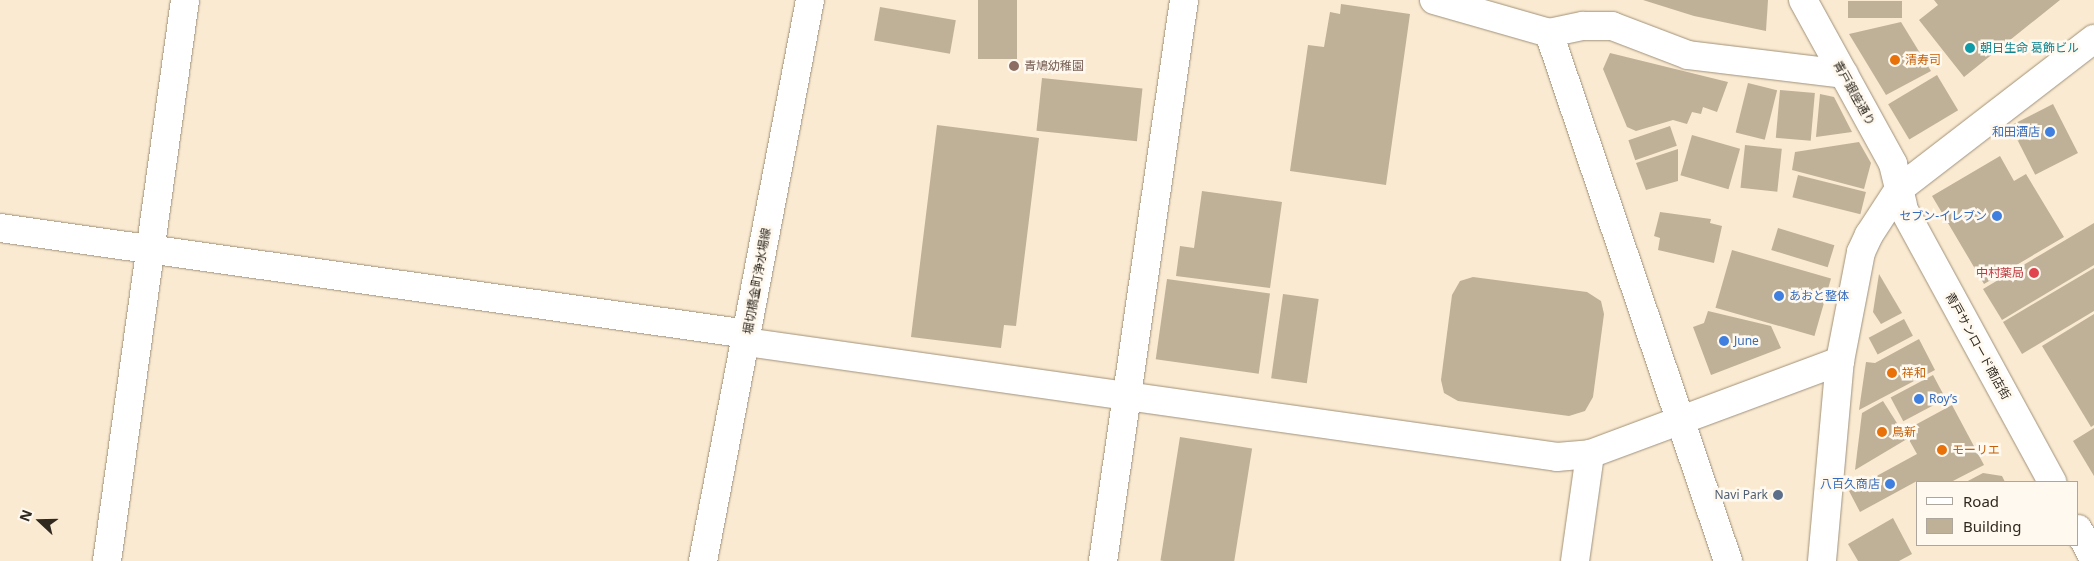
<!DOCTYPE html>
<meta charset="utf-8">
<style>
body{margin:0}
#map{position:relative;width:2094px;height:561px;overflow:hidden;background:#faead1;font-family:"Noto Sans","Noto Sans JP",sans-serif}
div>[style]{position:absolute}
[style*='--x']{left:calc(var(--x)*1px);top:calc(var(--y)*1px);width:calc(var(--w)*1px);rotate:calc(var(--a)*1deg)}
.building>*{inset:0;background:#bfb098;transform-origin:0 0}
.roads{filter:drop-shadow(0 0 1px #a0917a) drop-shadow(0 0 1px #a0917a)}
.minor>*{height:28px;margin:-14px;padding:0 14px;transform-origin:14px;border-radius:14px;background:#fff}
.tertiary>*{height:28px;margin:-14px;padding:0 14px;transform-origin:14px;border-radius:14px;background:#fff}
.dots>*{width:14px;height:14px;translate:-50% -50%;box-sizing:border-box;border:2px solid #fff9ef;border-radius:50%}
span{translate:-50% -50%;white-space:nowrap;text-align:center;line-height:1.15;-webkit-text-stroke:5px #fff9ef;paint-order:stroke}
.culture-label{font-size:12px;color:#0d838f}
.left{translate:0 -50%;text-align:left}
.food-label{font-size:12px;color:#c56008}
.education-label{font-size:12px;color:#785e54}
.street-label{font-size:12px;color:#2f291f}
.shop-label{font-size:12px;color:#366cbe}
.right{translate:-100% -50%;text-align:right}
.health-label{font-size:12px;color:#be3a42}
.service-label{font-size:12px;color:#4e5e75}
.legend{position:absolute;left:1916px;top:481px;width:162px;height:65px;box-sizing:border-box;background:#fff9ef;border:1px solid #aca69c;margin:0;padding:6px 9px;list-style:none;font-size:15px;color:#2f291f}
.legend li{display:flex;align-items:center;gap:10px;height:25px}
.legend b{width:25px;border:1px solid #aca69c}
.north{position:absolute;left:15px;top:496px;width:50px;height:50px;-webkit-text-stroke:4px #fff9ef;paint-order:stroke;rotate:291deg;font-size:14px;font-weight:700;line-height:20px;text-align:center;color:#2f291f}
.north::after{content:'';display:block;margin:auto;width:18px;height:22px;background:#2f291f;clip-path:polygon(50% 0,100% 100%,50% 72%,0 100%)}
</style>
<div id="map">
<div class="building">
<i style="left:978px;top:0;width:39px;height:59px"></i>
<i style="clip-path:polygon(1643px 0,1768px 0,1766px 31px,1694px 16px)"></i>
<i style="clip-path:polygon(1934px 0,2060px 0,1964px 77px,1919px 20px,1938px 5px)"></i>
<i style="left:1902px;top:1px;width:17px;height:54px;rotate:90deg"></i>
<i style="clip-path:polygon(1341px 4px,1410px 14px,1386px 185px,1290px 171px,1308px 45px,1324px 47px,1330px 12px,1340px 14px)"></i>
<i style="left:880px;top:7px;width:77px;height:34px;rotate:10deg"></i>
<i style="clip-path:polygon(1901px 22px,1931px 71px,1886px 95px,1849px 34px)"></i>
<i style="clip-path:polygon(1610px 53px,1728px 82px,1717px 112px,1703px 107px,1701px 114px,1692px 112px,1687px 124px,1673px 120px,1636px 131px,1627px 127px,1603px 69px)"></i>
<i style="left:1937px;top:75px;width:41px;height:57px;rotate:59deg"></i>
<i style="left:1042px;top:78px;width:101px;height:53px;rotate:6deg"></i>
<i style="left:1748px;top:83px;width:30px;height:51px;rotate:14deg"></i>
<i style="left:1780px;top:90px;width:35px;height:48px;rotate:5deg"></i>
<i style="clip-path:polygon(1820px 94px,1834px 97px,1852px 132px,1816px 137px)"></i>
<i style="left:2053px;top:104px;width:55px;height:48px;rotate:63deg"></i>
<i style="clip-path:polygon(937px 125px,1039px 138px,1016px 326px,1004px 325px,1001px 348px,911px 337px)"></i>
<i style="left:1670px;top:126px;width:21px;height:44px;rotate:71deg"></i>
<i style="left:1692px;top:135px;width:50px;height:42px;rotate:16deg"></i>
<i style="clip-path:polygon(1859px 142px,1871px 163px,1864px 189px,1792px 170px,1795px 152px)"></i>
<i style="left:1745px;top:145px;width:37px;height:43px;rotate:6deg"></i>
<i style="clip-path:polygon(1678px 149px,1678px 181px,1646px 190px,1636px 163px)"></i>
<i style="clip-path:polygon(2000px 156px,2014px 181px,2026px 174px,2064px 237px,1984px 284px,1932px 196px)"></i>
<i style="left:1798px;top:175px;width:70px;height:23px;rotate:14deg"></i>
<i style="clip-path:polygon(1202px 191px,1282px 202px,1270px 288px,1176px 276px,1180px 246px,1194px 248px)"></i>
<i style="clip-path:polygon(1660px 212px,1711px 219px,1710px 223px,1722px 226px,1714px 263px,1658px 250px,1660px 238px,1654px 236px)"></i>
<i style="clip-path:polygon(2094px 223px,2094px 265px,2002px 320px,1983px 289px)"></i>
<i style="left:1778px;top:228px;width:59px;height:23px;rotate:17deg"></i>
<i style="left:1732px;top:250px;width:103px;height:60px;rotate:16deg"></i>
<i style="clip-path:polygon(2094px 268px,2094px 311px,2022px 354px,2003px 322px)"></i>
<i style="clip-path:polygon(1879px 274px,1902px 313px,1881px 324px,1873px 312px)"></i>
<i style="clip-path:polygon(1473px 277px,1587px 292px,1601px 301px,1604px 314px,1593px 397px,1585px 411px,1569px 416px,1458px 401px,1444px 393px,1441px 380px,1452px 295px,1460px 281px)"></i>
<i style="left:1167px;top:279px;width:104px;height:81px;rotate:8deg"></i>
<i style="left:1283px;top:294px;width:36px;height:85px;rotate:8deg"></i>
<i style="clip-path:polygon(1708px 311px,1771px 326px,1781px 348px,1711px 375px,1693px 327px,1704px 323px)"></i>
<i style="clip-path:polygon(2094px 314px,2094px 425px,2091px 427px,2042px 346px)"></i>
<i style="left:1904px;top:319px;width:19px;height:40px;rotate:62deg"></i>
<i style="clip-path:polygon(1919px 339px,1935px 370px,1859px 410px,1866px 362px,1875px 363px)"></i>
<i style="left:1933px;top:375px;width:27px;height:48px;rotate:62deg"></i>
<i style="clip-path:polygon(1883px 401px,1907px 439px,1855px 470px,1862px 413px)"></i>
<i style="clip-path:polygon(1952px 405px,1984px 465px,1951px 482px,1917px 481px,1860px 512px,1849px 491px,1917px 454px,1904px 431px)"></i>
<i style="clip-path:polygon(2094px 428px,2094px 476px,2073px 441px)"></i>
<i style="left:1180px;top:437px;width:73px;height:125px;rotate:9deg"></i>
<i style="clip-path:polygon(1983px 473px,2002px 476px,2005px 482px,1966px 482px)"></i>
<i style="clip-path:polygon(1893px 518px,1912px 554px,1899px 561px,1858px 561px,1848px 544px)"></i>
</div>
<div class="roads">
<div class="minor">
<i style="--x:1434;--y:0;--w:120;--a:16"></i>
<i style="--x:1549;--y:33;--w:35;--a:-12"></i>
<i style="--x:1583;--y:26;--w:29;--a:0"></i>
<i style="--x:1612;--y:26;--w:81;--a:20.9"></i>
<i style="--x:1688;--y:55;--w:157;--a:6.9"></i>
<i style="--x:1803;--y:0;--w:187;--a:61.2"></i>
<i style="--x:1893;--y:164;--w:42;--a:76.3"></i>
<i style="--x:1549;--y:33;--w:558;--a:71.27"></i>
<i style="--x:0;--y:228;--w:755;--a:8.07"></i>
<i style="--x:746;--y:342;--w:819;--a:8.07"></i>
<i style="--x:1557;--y:457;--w:33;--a:-5"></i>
<i style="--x:1590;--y:454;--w:267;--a:-20.4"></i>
<i style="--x:107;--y:561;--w:566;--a:-82.08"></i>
<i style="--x:1103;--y:561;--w:567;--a:-81.78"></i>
<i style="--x:1575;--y:561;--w:108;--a:-82"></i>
<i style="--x:1822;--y:561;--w:201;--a:-84.9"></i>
<i style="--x:1840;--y:361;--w:111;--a:-79.1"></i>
<i style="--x:1861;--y:252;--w:19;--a:-65"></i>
<i style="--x:1869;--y:235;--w:55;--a:-56.9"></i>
<i style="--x:1899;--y:189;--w:246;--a:-37.6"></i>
</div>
<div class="tertiary">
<i style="--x:1904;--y:210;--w:310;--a:61.4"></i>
<i style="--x:2078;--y:529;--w:34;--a:62"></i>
<i style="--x:703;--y:561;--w:571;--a:-79.2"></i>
</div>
</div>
<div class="dots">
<i style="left:1970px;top:48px;background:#0f9aa8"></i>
<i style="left:1895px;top:60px;background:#e8710a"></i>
<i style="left:1014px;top:66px;background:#8d6e63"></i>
<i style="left:2050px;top:132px;background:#3f7fe0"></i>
<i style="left:1997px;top:216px;background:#3f7fe0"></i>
<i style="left:2034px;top:273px;background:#e0444e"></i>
<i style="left:1779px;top:296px;background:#3f7fe0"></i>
<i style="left:1724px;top:341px;background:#3f7fe0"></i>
<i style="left:1892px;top:373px;background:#e8710a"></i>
<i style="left:1919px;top:399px;background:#3f7fe0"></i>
<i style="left:1882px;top:432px;background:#e8710a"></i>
<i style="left:1942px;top:450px;background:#e8710a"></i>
<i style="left:1890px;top:484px;background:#3f7fe0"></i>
<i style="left:1778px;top:495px;background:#5c6f8a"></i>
</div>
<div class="culture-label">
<span class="left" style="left:1980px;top:48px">朝日生命 葛飾ビル</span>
</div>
<div class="food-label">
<span class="left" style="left:1905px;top:60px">清寿司</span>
<span class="left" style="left:1902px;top:373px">祥和</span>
<span class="left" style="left:1892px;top:432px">鳥新</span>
<span class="left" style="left:1952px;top:450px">モーリエ</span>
</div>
<div class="education-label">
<span class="left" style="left:1024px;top:66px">青鳩幼稚園</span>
</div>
<div class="street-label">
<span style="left:1854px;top:93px;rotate:61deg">青戸銀座通り</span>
<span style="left:757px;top:281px;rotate:-80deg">堀切橋金町浄水場線</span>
<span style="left:1978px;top:346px;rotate:61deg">青戸サンロード商店街</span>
</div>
<div class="shop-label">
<span class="right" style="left:2040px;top:132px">和田酒店</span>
<span class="right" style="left:1987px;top:216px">セブン-イレブン</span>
<span class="left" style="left:1789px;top:296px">あおと整体</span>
<span class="left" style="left:1734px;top:341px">June</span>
<span class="left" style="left:1929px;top:399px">Roy’s</span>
<span class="right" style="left:1880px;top:484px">八百久商店</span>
</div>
<div class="health-label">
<span class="right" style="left:2024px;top:273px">中村薬局</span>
</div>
<div class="service-label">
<span class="right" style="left:1768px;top:495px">Navi Park</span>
</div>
<ul class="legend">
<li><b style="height:6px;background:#fff"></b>Road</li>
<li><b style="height:14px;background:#bfb098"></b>Building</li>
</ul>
<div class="north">N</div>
</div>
